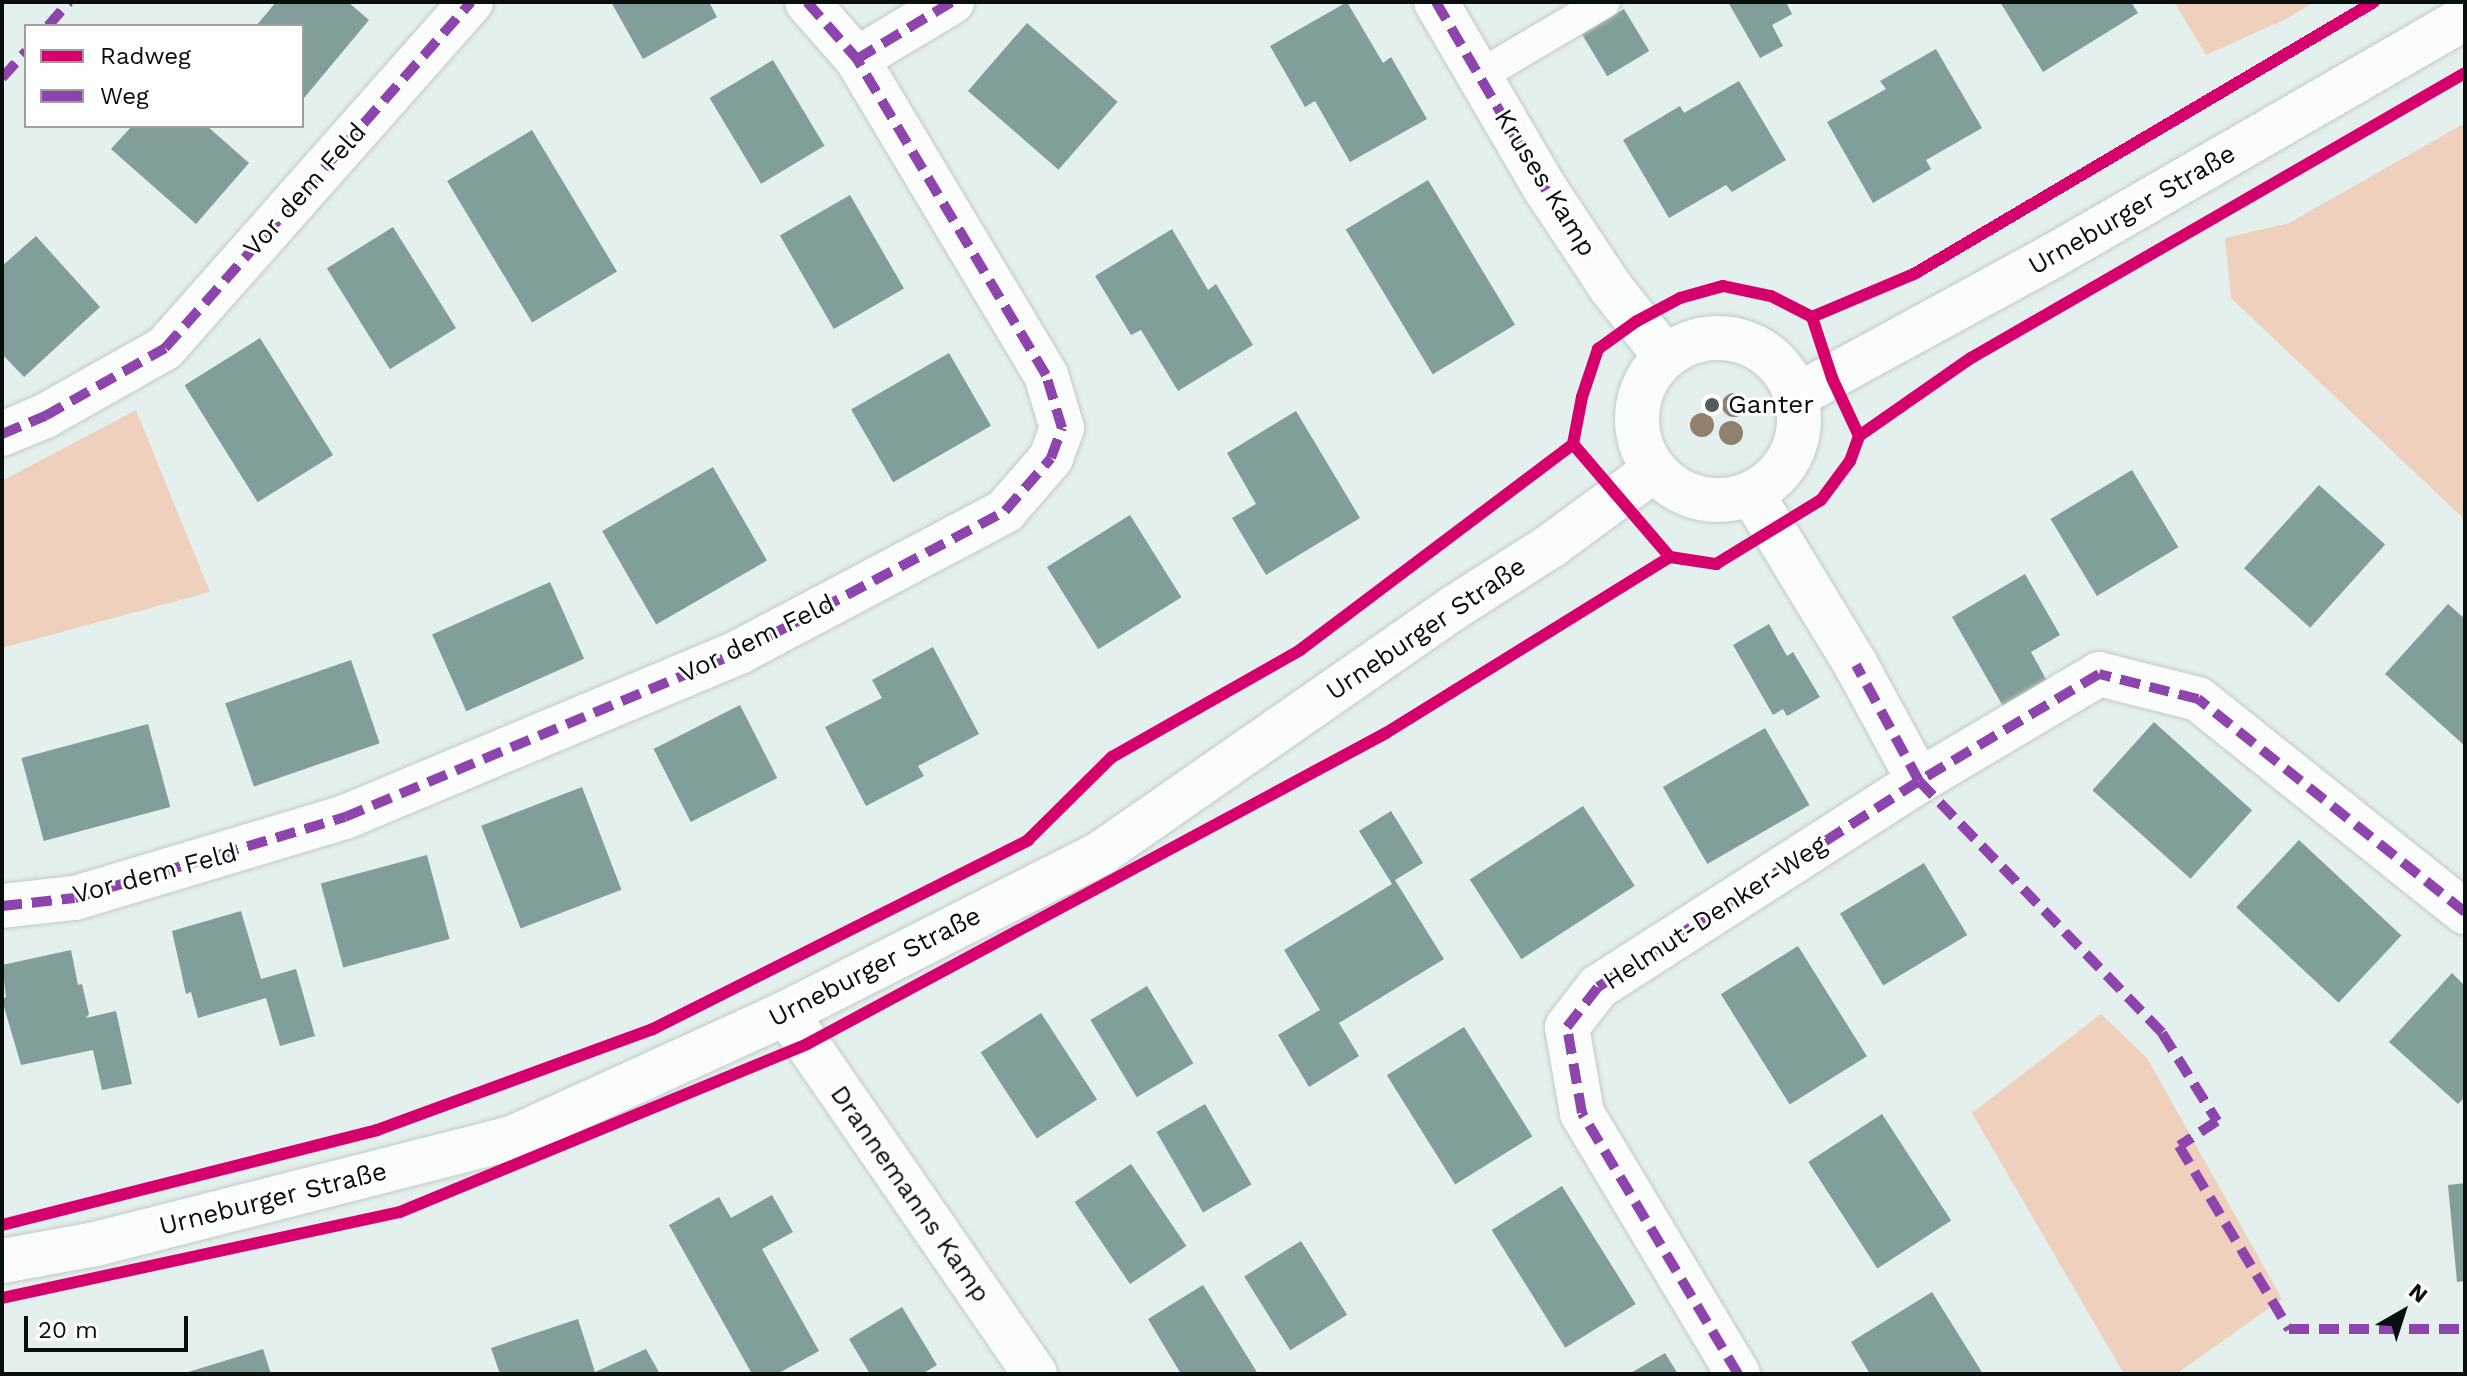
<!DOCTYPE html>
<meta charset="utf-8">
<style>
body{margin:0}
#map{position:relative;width:2467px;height:1376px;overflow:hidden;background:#e4f0ed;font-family:"Work Sans",sans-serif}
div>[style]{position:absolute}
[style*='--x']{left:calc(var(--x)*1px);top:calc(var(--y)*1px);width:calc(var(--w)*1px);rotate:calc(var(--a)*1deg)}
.green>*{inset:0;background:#eed0bc}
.building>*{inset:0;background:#829e9a;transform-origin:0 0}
.roads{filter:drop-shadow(0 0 2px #c1cac8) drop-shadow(0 0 2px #c1cac8)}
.service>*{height:32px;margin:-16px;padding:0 16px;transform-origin:16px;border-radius:16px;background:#fbfdfc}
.minor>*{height:44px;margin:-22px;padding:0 22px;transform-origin:22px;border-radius:22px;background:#fbfdfc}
.tertiary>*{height:44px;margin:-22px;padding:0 22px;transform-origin:22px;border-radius:22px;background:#fbfdfc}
.tertiary>.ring{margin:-22px;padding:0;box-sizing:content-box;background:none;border:44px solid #fbfdfc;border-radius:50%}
.quiet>*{height:10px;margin-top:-5px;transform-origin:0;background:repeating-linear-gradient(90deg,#8e44ad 0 20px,transparent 0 30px)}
.cycleway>*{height:12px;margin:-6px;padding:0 6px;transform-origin:6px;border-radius:6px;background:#d6006c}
.trees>*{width:24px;height:24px;margin:-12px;border-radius:50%;background:#92806e}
.dots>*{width:22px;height:22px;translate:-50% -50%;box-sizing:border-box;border:4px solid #fff;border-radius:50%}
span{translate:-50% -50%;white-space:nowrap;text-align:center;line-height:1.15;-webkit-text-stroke:6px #fff;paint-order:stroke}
.street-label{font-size:26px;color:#080f0e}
.poi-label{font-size:26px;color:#080f0e}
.left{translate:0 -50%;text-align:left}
.frame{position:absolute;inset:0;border:4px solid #080f0e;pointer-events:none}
.legend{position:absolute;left:24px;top:24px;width:280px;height:104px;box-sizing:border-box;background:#fff;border:2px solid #9c9f9f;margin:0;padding:10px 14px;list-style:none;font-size:24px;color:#080f0e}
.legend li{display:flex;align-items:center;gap:16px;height:40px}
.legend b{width:40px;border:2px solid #9c9f9f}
.north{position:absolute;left:2363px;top:1272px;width:80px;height:80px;-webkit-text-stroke:6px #fff;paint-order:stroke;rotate:39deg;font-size:22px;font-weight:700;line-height:32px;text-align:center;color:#080f0e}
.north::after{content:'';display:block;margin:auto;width:28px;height:36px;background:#080f0e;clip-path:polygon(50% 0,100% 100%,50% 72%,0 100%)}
.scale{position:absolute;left:24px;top:1316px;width:164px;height:36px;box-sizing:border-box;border:4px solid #080f0e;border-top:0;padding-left:10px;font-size:24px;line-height:28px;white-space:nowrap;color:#080f0e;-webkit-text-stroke:6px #fff;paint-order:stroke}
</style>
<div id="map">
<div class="green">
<i style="clip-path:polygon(2174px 2px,2314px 2px,2286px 19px,2206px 55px)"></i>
<i style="clip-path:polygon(2465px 123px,2465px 520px,2231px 298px,2225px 238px,2289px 223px)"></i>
<i style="clip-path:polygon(136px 410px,210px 592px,2px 648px,2px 481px)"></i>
<i style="clip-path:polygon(2101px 1014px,2147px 1058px,2282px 1299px,2176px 1374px,2124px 1374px,1972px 1113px)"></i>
</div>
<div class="building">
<i style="clip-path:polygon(276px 2px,348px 2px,369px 20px,304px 98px,302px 26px,256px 26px)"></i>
<i style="clip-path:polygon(611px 2px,709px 2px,717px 17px,643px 59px)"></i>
<i style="clip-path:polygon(1347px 2px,1383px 63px,1391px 57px,1427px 119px,1350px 162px,1315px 101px,1305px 107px,1270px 46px)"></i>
<i style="clip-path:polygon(1728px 2px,1786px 2px,1792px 14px,1772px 25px,1783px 46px,1760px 58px)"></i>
<i style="clip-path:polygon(2000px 2px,2131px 2px,2138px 13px,2043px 72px)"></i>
<i style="left:1624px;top:9px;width:49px;height:49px;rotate:59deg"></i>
<i style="left:1027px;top:23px;width:120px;height:90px;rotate:41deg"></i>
<i style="clip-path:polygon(1936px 49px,1982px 128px,1926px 160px,1931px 169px,1873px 203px,1827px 122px,1886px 89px,1880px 81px)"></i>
<i style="left:773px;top:60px;width:100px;height:74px;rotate:59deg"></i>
<i style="clip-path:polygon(1739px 81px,1786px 160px,1732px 192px,1726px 185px,1669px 218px,1623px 140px,1680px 106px,1684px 113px)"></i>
<i style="clip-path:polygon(132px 126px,207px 126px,249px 163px,196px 224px,111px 149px)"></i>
<i style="left:532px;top:130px;width:165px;height:99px;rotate:59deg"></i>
<i style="left:1428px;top:180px;width:169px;height:96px;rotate:59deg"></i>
<i style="left:850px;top:195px;width:108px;height:81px;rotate:60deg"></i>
<i style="left:393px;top:227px;width:119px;height:78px;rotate:58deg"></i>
<i style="clip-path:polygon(1172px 229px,1208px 290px,1216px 284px,1253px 345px,1178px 391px,1141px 330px,1131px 335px,1095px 276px)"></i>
<i style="clip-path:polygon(36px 236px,100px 307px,24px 377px,2px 354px,2px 266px)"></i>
<i style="left:260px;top:338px;width:138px;height:89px;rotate:58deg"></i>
<i style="left:949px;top:353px;width:84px;height:113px;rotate:60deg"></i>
<i style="clip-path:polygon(1296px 411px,1360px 518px,1266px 575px,1232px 518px,1256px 504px,1227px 453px)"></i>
<i style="left:713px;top:467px;width:108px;height:128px;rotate:60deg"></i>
<i style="left:2132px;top:470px;width:90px;height:95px;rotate:59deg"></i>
<i style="left:2319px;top:485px;width:89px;height:112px;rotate:42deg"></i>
<i style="left:1130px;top:515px;width:97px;height:98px;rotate:58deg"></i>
<i style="clip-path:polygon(2025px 574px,2060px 635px,2031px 652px,2052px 690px,2008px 715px,1952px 617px)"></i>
<i style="left:550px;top:582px;width:84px;height:129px;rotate:66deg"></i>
<i style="clip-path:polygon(2448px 604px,2465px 619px,2465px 746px,2385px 674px)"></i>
<i style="clip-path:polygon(1769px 624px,1787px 656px,1793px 652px,1820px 697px,1787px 716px,1783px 709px,1773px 715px,1733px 645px)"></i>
<i style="clip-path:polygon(933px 647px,979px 734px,918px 766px,924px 776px,866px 806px,825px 727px,882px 698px,872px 680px)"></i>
<i style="left:351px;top:660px;width:88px;height:133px;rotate:71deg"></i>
<i style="left:740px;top:705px;width:82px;height:97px;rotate:63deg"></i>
<i style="left:2154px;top:722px;width:132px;height:92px;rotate:42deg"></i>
<i style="left:148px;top:724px;width:86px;height:131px;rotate:75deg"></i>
<i style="left:1765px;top:728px;width:89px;height:118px;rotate:60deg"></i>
<i style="left:582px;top:787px;width:110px;height:108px;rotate:69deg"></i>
<i style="left:1583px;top:806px;width:95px;height:135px;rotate:57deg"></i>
<i style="clip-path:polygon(1391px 811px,1423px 863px,1395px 880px,1444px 959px,1339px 1023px,1359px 1056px,1309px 1087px,1278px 1035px,1320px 1010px,1284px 950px,1392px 884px,1359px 831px)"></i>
<i style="left:2299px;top:840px;width:140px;height:92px;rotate:43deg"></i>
<i style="left:427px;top:855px;width:87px;height:110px;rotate:75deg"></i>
<i style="left:1924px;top:863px;width:84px;height:98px;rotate:59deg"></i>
<i style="clip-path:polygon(241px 911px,261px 979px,296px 969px,315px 1036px,280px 1046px,266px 998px,198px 1018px,191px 992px,186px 994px,172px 931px)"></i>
<i style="left:1798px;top:946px;width:130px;height:91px;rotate:58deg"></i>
<i style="clip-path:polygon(71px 950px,78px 985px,82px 984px,89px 1014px,86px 1018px,116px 1011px,132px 1084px,102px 1090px,93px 1050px,21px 1065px,2px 1000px,6px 997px,2px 965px)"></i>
<i style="clip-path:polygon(2452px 973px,2465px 986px,2465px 1097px,2458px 1104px,2389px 1042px)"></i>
<i style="left:1147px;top:986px;width:90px;height:66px;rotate:59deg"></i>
<i style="left:1041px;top:1013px;width:103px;height:72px;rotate:57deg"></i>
<i style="left:1464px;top:1027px;width:129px;height:91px;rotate:58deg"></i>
<i style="left:1205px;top:1104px;width:93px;height:56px;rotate:60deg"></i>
<i style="left:1882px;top:1114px;width:127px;height:88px;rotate:57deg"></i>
<i style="left:1131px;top:1164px;width:99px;height:68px;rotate:56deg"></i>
<i style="clip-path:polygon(2465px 1183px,2465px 1281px,2457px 1282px,2448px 1185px)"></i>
<i style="left:1562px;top:1186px;width:139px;height:83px;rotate:58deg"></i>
<i style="clip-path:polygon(772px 1195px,793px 1232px,762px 1249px,819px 1351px,777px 1374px,752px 1374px,669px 1225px,719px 1197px,731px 1218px)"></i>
<i style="left:1301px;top:1241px;width:87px;height:67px;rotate:58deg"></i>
<i style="clip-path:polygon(1203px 1285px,1258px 1374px,1181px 1374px,1148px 1319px)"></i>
<i style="clip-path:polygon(1932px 1292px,1983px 1374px,1870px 1374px,1851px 1342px)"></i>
<i style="clip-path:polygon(902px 1307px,937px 1365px,922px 1374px,870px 1374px,849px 1339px)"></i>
<i style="clip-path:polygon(578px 1319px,595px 1372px,646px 1349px,660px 1374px,500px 1374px,491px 1348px)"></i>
<i style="clip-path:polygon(263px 1349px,271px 1374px,185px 1374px,185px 1373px)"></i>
<i style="clip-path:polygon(1665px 1353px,1678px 1374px,1629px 1374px)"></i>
</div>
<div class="roads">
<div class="service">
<i style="--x:1479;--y:76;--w:145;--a:-30.6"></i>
</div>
<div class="minor">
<i style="--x:807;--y:2;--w:76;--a:48.7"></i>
<i style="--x:1436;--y:2;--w:218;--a:59.7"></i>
<i style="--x:1546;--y:190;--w:118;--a:56.4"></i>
<i style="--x:1611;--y:288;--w:87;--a:51.5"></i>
<i style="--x:2;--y:434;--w:47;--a:-22.7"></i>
<i style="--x:45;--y:416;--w:138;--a:-29.5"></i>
<i style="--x:165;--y:348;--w:462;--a:-48.5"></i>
<i style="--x:1919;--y:781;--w:209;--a:-30.7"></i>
<i style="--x:2099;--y:674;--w:102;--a:14.2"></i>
<i style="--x:2198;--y:699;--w:342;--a:38.6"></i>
<i style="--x:2;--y:906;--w:73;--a:-6.3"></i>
<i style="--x:75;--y:898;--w:282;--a:-16.7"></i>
<i style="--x:345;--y:817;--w:429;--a:-22.7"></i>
<i style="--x:741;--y:651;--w:299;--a:-27.9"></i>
<i style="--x:1005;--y:511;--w:70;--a:-49"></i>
<i style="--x:1051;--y:458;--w:32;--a:-70"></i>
<i style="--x:1062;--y:428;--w:55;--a:-106.8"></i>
<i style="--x:1046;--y:375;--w:368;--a:-120.9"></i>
<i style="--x:857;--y:59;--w:111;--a:-31"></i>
<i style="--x:786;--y:1013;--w:439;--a:55.4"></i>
<i style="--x:1738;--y:1374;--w:304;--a:-120.9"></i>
<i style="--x:1582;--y:1113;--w:87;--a:-99.9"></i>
<i style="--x:1567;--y:1027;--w:51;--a:-52.2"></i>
<i style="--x:1598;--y:987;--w:381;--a:-32.7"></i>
<i style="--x:1919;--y:781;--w:132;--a:-118.5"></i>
<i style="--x:1856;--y:665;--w:200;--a:-121.3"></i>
</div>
<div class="tertiary">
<i class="ring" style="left:1637px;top:338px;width:118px;height:118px"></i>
<i style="--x:1796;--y:396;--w:290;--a:-28.6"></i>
<i style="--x:2051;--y:257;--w:478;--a:-30"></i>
<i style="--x:2;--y:1261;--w:96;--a:-10.3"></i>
<i style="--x:96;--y:1244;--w:429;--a:-14.3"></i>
<i style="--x:512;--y:1138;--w:301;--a:-24.5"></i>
<i style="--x:786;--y:1013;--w:353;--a:-26.9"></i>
<i style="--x:1101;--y:853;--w:427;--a:-34.8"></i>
<i style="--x:1452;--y:609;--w:119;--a:-32.6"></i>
<i style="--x:1552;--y:545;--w:127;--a:-36.3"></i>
</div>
</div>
<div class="quiet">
<i style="--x:807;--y:2;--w:76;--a:48.7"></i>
<i style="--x:1436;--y:2;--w:218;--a:59.7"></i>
<i style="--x:48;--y:26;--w:32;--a:-49"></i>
<i style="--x:2;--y:78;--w:36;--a:-48"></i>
<i style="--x:2;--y:434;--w:47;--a:-22.7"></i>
<i style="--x:45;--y:416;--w:138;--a:-29.5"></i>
<i style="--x:165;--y:348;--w:462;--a:-48.5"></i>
<i style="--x:2;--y:906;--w:73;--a:-6.3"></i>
<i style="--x:75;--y:898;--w:282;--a:-16.7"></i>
<i style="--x:345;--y:817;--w:429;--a:-22.7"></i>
<i style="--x:741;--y:651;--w:299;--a:-27.9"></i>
<i style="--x:1005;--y:511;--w:70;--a:-49"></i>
<i style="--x:1051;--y:458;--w:32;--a:-70"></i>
<i style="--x:1062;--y:428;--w:55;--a:-106.8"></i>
<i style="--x:1046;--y:375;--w:368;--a:-120.9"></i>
<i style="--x:857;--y:59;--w:111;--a:-31"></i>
<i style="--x:2465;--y:912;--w:342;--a:-141.4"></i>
<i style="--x:2198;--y:699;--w:102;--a:-165.8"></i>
<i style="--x:2099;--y:674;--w:209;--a:149.3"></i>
<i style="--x:1919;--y:781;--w:350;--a:46"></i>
<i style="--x:2162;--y:1033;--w:104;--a:58"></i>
<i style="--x:2217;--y:1121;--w:45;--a:146.7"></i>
<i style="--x:2179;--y:1146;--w:214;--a:59"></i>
<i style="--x:2289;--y:1329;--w:176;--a:0"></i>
<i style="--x:1738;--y:1374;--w:304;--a:-120.9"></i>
<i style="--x:1582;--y:1113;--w:87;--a:-99.9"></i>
<i style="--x:1567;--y:1027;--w:51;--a:-52.2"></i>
<i style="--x:1598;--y:987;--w:381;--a:-32.7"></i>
<i style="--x:1919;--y:781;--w:132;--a:-118.5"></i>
</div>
<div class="cycleway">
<i style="--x:1812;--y:317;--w:111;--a:-22.9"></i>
<i style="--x:1914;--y:274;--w:534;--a:-30.6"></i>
<i style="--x:1573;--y:444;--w:149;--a:49.4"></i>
<i style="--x:1670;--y:557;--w:47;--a:8.7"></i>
<i style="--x:1716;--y:564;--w:123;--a:-31.4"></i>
<i style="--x:1821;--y:500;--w:49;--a:-53.4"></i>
<i style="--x:1850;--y:461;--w:27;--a:-70"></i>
<i style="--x:1859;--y:436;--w:136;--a:-34.9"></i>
<i style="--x:1971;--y:358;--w:570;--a:-29.98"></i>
<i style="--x:2;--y:1225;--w:387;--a:-14.2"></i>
<i style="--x:377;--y:1130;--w:294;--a:-20.1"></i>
<i style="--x:653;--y:1029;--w:420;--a:-26.7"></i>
<i style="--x:1028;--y:840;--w:118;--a:-44.7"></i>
<i style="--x:1112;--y:757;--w:216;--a:-29.6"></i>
<i style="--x:1300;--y:650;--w:342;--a:-37"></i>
<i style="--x:1573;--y:444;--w:48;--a:-79.2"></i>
<i style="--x:1582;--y:397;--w:51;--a:-71.6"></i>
<i style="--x:1598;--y:349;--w:48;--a:-35.7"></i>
<i style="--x:1637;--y:321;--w:49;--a:-28.1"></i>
<i style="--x:1680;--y:298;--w:45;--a:-15.6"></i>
<i style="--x:1723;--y:286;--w:49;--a:11.8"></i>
<i style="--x:1771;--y:296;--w:46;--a:27.1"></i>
<i style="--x:1812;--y:317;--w:64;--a:71.8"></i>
<i style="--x:1832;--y:378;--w:64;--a:65"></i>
<i style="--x:2;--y:1298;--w:407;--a:-12.2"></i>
<i style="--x:400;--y:1212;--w:440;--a:-22.4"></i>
<i style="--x:807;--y:1044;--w:657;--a:-28.24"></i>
<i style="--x:1386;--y:733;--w:334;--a:-31.8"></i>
</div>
<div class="trees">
<i style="left:1734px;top:405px"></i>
<i style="left:1702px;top:425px"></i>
<i style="left:1731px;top:433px"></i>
</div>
<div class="dots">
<i style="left:1712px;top:405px;background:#555e5c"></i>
</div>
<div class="street-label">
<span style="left:1545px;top:183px;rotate:58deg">Kruses Kamp</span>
<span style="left:305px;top:190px;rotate:-48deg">Vor dem Feld</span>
<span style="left:2132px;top:210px;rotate:-30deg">Urneburger Straße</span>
<span style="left:1426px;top:629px;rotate:-34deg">Urneburger Straße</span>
<span style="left:757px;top:639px;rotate:-26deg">Vor dem Feld</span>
<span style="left:155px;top:874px;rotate:-15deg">Vor dem Feld</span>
<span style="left:1715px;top:913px;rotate:-33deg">Helmut-Denker-Weg</span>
<span style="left:875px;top:967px;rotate:-27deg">Urneburger Straße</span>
<span style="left:910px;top:1194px;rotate:55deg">Drannemanns Kamp</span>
<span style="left:273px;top:1199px;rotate:-14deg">Urneburger Straße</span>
</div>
<div class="poi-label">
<span class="left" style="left:1728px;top:405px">Ganter</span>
</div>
<div class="frame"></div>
<ul class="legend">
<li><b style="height:10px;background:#d6006c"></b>Radweg</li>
<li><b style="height:10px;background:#8e44ad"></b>Weg</li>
</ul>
<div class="north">N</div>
<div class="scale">20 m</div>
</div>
